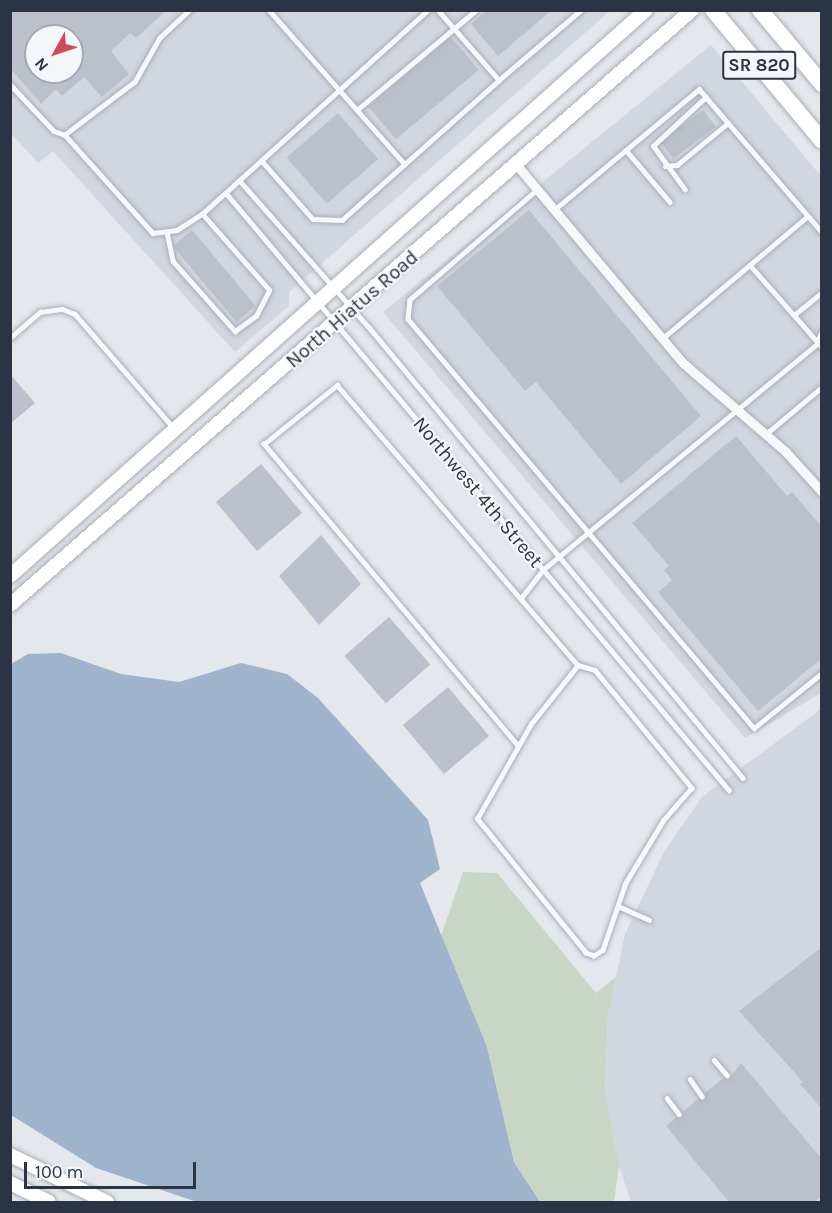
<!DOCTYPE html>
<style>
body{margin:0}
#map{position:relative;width:832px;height:1213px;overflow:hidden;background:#e4e7ec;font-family:Karla,sans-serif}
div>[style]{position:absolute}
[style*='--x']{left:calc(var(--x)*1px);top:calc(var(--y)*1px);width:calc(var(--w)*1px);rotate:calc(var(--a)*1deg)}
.built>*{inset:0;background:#d2d6de}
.green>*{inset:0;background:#c9d6c5}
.water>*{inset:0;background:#9fb4cc}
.building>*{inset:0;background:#bbc0ca;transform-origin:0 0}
.roads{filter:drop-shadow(0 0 2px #a9aeb7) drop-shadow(0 0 2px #a9aeb7)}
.lane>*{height:4.5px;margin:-2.25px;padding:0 2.25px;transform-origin:2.25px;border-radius:2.25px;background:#f7f8fa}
.street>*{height:9px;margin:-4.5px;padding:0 4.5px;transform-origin:4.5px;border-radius:4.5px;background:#f7f8fa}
.secondary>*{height:14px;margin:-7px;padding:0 7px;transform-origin:7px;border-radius:7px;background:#fff}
.highway>*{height:16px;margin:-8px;padding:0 8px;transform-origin:8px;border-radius:8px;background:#fff}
span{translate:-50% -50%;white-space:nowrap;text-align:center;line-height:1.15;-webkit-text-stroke:4.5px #f4f6f9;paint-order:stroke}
.shield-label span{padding:2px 4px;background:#f4f6f9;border:2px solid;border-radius:4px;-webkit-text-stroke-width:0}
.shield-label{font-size:18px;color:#2b3445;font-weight:700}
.street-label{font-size:20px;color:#2b3445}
.frame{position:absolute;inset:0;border:12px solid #2b3445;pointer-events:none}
.north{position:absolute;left:24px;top:24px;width:60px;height:60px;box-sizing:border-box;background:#f4f6f9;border:2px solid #a4a8b1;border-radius:50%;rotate:230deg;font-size:16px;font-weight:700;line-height:24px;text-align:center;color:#2b3445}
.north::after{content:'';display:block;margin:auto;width:21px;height:27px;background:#d1495b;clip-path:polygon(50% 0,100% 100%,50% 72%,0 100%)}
.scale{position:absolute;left:24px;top:1162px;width:172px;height:27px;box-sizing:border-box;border:3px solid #2b3445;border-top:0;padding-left:8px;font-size:18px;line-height:21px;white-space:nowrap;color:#2b3445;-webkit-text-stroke:4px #f4f6f9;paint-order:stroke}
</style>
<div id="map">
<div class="built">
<i style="clip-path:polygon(evenodd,11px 11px,610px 11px,289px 292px,289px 306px,235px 352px,53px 151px,38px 163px,11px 133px,11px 11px,36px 36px,72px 36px,72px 72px,36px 72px,36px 36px)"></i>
<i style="clip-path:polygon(711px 45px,821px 176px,821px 693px,745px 738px,383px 312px)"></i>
<i style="clip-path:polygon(821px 709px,821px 1202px,631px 1202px,619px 1166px,605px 1092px,608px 1015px,625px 934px,664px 852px,702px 797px)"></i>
</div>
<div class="green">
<i style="clip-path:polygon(463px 872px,497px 873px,596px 993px,616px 977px,608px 1015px,605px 1091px,619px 1166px,614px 1202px,540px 1202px,514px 1162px,487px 1047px,441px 936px)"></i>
</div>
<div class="water">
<i style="clip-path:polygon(61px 653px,121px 674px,179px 682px,241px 663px,287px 674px,318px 698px,428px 820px,440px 869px,420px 883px,487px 1047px,514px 1162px,540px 1202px,197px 1202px,96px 1168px,11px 1115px,11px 664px,28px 654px)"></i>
</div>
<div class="building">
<i style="clip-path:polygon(evenodd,10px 10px,167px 10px,136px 38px,130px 33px,111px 51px,129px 74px,102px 97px,84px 77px,62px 96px,56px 89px,41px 104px,10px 68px,10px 10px,36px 36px,72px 36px,72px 72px,36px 72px,36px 36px)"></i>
<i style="clip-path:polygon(487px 10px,552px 10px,498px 56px,471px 24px)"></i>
<i style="left:451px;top:37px;width:43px;height:108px;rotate:50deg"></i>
<i style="left:703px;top:110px;width:21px;height:53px;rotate:53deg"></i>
<i style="left:338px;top:113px;width:61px;height:68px;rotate:49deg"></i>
<i style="clip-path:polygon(529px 210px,701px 416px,621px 484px,536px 382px,525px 391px,437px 286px)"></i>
<i style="left:192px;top:230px;width:99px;height:25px;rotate:50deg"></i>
<i style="clip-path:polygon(10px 374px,35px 403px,10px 424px)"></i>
<i style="clip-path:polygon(736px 436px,787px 496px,792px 492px,822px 527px,822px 658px,758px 711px,658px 592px,672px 580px,664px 570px,669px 566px,632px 523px)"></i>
<i style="left:261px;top:464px;width:64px;height:59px;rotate:50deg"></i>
<i style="clip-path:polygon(321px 535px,361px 584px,319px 625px,279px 576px)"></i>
<i style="left:389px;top:617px;width:63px;height:59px;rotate:49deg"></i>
<i style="left:448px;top:687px;width:64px;height:59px;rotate:50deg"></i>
<i style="clip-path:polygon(822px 947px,822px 1109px,800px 1084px,803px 1082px,739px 1011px)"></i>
<i style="clip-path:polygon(741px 1063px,822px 1159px,822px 1196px,813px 1203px,730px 1203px,666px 1126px,698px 1099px,705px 1099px,705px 1093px,723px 1078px,729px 1079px)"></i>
</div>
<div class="roads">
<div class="lane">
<i style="--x:190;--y:10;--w:41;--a:137"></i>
<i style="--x:160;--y:38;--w:51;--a:119.6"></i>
<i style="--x:135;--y:82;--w:88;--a:142.9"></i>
<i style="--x:65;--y:135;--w:132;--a:48.1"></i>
<i style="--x:153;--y:233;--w:24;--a:-7"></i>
<i style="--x:177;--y:230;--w:30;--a:-33"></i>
<i style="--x:202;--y:214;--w:304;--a:-42.1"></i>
<i style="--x:269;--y:10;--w:205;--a:48.6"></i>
<i style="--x:438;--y:10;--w:93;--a:48.9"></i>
<i style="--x:499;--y:80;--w:108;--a:-40.5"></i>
<i style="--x:10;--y:84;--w:64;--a:46.9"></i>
<i style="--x:54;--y:131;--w:12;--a:20"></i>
<i style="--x:357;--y:110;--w:155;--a:-40"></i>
<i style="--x:626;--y:150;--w:68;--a:49.8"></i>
<i style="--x:262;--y:161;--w:77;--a:48.7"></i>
<i style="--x:313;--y:219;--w:29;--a:2"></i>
<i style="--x:342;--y:220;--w:210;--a:-41.7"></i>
<i style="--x:665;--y:166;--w:12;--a:-5"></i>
<i style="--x:677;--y:165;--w:66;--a:-39.5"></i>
<i style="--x:240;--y:181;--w:193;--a:48.6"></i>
<i style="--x:368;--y:326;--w:587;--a:50.32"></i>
<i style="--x:537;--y:190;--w:168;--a:139.1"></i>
<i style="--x:410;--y:300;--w:19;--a:96"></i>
<i style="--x:408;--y:319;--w:536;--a:49.77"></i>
<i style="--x:754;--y:728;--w:87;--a:-39"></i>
<i style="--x:685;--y:190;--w:54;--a:-126"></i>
<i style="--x:653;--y:146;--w:72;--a:-42.8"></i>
<i style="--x:226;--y:193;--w:781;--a:49.88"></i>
<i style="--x:554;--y:210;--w:189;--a:-39.8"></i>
<i style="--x:699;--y:89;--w:189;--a:49.3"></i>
<i style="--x:167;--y:232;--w:30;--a:78"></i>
<i style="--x:173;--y:261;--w:94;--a:48.5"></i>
<i style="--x:235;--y:331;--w:26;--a:-36"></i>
<i style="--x:256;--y:316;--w:29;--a:-63"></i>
<i style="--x:269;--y:290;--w:101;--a:-131.4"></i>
<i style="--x:750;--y:265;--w:109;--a:48.7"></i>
<i style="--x:794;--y:315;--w:36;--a:-39"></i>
<i style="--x:10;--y:338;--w:40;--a:-41"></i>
<i style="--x:40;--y:312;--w:22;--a:-8"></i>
<i style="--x:62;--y:309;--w:14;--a:21"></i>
<i style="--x:75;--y:314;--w:150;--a:49.1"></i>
<i style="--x:663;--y:338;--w:189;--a:-40.1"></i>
<i style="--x:817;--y:341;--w:11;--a:-63"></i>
<i style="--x:766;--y:434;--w:73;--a:-40"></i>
<i style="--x:521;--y:598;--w:37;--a:-52"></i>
<i style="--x:544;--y:569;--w:360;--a:-39.5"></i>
<i style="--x:518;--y:746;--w:395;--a:-130.1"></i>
<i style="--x:264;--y:444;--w:94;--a:-38.9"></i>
<i style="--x:337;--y:385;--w:369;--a:49.3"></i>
<i style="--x:578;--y:665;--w:18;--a:16"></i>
<i style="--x:595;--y:670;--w:153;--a:50.6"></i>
<i style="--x:692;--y:788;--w:43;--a:131.2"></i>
<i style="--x:664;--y:820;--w:74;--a:121.1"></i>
<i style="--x:626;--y:883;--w:71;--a:108.9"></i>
<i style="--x:603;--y:950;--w:11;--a:146"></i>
<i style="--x:594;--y:956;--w:9;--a:-159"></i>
<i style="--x:586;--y:953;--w:173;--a:-129.1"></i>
<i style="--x:477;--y:819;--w:109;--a:-60.4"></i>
<i style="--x:531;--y:724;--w:75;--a:-51.5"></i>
<i style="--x:618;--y:906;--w:34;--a:24"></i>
<i style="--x:714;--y:1060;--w:20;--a:49"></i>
<i style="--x:690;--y:1079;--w:21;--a:55"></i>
<i style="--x:667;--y:1098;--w:20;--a:53"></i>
</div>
<div class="street">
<i style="--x:515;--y:163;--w:261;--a:50"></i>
<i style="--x:683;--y:363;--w:136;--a:40.8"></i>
<i style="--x:786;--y:452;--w:54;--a:48"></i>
</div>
<div class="secondary">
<i style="--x:10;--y:576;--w:851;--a:-41.67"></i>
<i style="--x:10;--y:605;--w:905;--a:-41.1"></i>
<i style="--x:10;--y:1155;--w:108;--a:25.9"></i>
<i style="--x:10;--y:1183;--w:43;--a:26"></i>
</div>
<div class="highway">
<i style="--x:713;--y:10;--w:170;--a:50.2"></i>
<i style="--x:760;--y:10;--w:97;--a:50"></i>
</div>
</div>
<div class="shield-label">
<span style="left:759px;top:65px">SR 820</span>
</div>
<div class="street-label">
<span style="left:352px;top:309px;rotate:-41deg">North Hiatus Road</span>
<span style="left:478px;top:492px;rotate:50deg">Northwest 4th Street</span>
</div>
<div class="frame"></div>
<div class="north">N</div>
<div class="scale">100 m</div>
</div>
